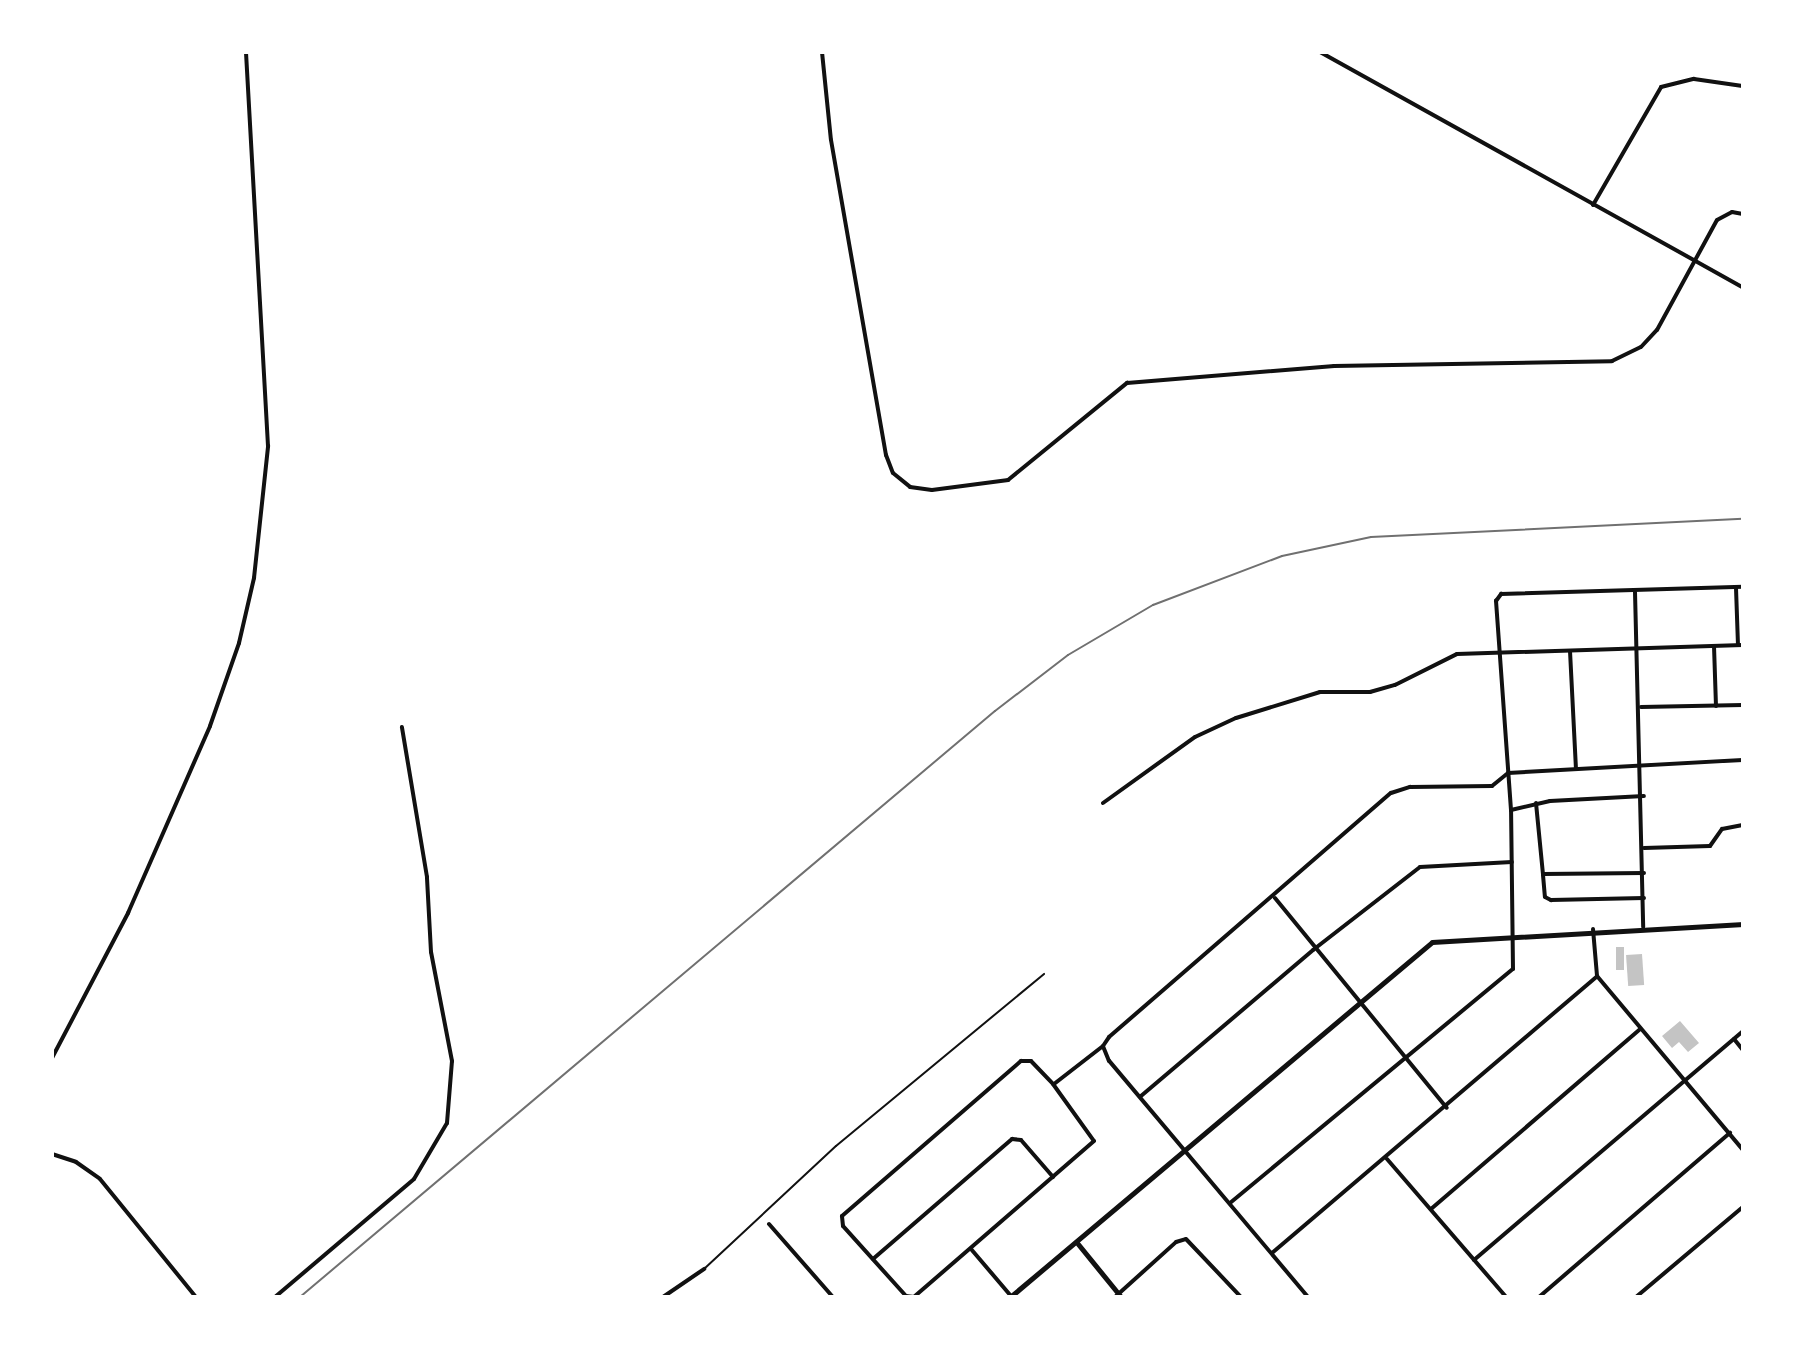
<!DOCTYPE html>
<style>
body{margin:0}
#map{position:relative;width:1795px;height:1349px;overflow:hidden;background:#fff;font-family:"PT Sans Narrow",sans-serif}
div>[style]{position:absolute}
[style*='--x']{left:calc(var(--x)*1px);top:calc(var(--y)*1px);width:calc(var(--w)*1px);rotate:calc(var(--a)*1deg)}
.building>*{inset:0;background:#c4c4c4;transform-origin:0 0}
.service>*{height:2px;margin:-1px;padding:0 1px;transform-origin:1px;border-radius:1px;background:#111}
.minor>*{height:4px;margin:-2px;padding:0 2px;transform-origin:2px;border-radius:2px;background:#111}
.tertiary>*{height:5px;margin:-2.5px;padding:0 2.5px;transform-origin:2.5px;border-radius:2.5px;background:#111}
.rail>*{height:2px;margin:-1px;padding:0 1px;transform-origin:1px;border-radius:1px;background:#707070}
span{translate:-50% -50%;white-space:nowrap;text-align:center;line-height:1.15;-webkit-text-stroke:6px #fff;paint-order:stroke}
.frame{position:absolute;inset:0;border:54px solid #fff;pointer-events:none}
</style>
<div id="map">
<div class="building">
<i style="left:1616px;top:947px;width:8px;height:23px"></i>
<i style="left:1642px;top:954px;width:31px;height:16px;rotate:86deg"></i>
<i style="clip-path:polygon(1680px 1021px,1699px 1043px,1688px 1052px,1679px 1042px,1672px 1048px,1662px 1036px)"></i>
</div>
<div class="service">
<i style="--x:704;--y:1269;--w:180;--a:-43"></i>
<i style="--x:836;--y:1146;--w:270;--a:-39.6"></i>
</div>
<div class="minor">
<i style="--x:822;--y:52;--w:88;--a:84.2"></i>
<i style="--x:831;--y:140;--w:320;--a:80.1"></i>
<i style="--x:886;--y:455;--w:19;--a:69"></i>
<i style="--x:893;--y:473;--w:22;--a:39"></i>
<i style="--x:910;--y:487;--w:22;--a:8"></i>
<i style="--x:932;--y:490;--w:77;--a:-7.5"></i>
<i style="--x:1008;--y:480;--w:154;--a:-39.2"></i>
<i style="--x:1127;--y:383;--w:208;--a:-4.7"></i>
<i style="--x:1334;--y:366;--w:278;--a:-1"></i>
<i style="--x:1612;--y:361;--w:32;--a:-26"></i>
<i style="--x:1641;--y:347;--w:23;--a:-47"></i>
<i style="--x:1657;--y:330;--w:125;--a:-61.4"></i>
<i style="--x:1717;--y:220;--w:17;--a:-28"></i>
<i style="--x:1732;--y:212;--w:11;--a:10"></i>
<i style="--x:1320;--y:52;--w:484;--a:29.1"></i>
<i style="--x:1593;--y:205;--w:136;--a:-60"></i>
<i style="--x:1661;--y:87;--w:34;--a:-14"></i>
<i style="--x:1694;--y:79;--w:49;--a:8.1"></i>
<i style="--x:1736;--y:588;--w:57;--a:88"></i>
<i style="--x:1635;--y:592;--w:335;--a:88.6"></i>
<i style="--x:1714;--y:646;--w:60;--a:88.1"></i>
<i style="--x:1570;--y:651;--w:117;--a:87.1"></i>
<i style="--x:1641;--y:707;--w:102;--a:-1.1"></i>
<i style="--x:1103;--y:803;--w:113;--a:-35.7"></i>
<i style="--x:1195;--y:737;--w:45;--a:-24.9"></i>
<i style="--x:1236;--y:718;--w:88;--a:-17.2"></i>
<i style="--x:1320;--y:692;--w:50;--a:0"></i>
<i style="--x:1370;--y:692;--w:26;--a:-16"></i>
<i style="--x:1395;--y:685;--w:69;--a:-26.6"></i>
<i style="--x:1457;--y:654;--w:286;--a:-1.8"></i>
<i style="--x:1536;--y:803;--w:71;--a:84.4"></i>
<i style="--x:1543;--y:874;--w:101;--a:-0.6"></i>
<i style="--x:1511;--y:810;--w:40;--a:-13"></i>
<i style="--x:1550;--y:801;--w:94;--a:-3"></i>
<i style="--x:1644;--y:848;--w:66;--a:-1.7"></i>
<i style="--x:1710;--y:846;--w:21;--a:-55"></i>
<i style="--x:1722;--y:829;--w:21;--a:-11"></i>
<i style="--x:1543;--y:875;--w:22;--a:85"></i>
<i style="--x:1545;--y:897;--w:7;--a:27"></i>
<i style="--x:1551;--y:900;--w:93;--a:-1.2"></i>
<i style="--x:1275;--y:898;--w:271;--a:50.7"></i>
<i style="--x:1593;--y:929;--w:47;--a:85.1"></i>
<i style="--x:1597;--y:976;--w:227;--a:50"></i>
<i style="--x:1734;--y:1039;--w:14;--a:51"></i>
<i style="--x:52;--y:1058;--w:164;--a:-62.3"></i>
<i style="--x:128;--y:913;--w:204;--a:-66.3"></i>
<i style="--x:210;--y:726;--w:88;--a:-70.7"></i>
<i style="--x:239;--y:643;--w:67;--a:-77"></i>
<i style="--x:254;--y:578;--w:133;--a:-83.9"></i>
<i style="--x:268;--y:446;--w:395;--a:-93.2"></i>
<i style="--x:1021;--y:1061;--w:10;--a:0"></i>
<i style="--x:1031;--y:1061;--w:32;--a:46"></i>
<i style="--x:1053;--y:1084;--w:70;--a:54.3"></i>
<i style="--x:1094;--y:1141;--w:238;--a:139.1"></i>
<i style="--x:914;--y:1297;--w:8;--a:-173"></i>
<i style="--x:906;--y:1296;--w:94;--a:-132"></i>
<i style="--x:843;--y:1226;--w:10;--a:-96"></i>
<i style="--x:842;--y:1216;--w:237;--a:-40.9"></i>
<i style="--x:1054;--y:1084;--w:62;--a:-37.8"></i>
<i style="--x:1141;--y:1096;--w:226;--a:-40.3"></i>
<i style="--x:1313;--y:950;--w:135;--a:-37.8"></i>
<i style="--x:1420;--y:867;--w:92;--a:-3.1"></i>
<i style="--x:52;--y:1154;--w:25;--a:18"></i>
<i style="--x:76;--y:1162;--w:29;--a:35"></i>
<i style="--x:100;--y:1179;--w:152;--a:50.9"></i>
<i style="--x:1387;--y:1159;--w:182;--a:49.2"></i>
<i style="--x:1230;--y:1203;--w:367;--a:-39.6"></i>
<i style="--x:1513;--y:969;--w:159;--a:-90.7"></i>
<i style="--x:1511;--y:810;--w:210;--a:-94.1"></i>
<i style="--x:1496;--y:601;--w:9;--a:-54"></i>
<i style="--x:1501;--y:594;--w:242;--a:-1.7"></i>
<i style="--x:1431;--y:1209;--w:276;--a:-40.7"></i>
<i style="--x:769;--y:1224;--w:97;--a:48.8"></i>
<i style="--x:971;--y:1249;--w:62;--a:49.6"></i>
<i style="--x:1272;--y:1253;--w:427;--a:-40.4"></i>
<i style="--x:873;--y:1259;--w:184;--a:-40.8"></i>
<i style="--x:1012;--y:1139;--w:9;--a:6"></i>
<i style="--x:1021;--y:1140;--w:49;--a:49.1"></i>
<i style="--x:1474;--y:1260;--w:353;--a:-40.4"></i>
<i style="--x:275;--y:1297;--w:182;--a:-40.3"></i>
<i style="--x:414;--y:1179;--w:65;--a:-59.5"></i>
<i style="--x:447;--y:1123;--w:62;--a:-85.4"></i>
<i style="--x:452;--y:1061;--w:111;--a:-100.9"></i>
<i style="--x:431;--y:952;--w:75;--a:-93.1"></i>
<i style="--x:427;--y:877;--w:152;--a:-99.5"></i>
<i style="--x:663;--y:1297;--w:50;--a:-34.3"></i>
<i style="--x:1115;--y:1297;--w:82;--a:-42"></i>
<i style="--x:1176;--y:1242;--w:10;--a:-17"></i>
<i style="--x:1186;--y:1239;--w:80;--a:46.5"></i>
<i style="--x:1308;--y:1297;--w:309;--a:-130.1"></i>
<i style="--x:1109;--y:1061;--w:16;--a:-112"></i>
<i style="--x:1103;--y:1046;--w:11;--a:-56"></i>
<i style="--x:1109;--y:1037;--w:373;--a:-40.9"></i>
<i style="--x:1391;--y:793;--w:20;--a:-18"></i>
<i style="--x:1410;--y:787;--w:82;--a:-0.7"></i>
<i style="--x:1492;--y:786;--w:21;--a:-39"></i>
<i style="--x:1508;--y:773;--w:235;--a:-3.2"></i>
<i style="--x:1539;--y:1297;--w:252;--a:-40.7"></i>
<i style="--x:1636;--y:1297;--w:140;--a:-40.1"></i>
</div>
<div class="tertiary">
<i style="--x:1078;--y:1244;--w:68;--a:50.9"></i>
<i style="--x:1010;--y:1297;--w:551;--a:-40.07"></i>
<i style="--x:1432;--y:942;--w:312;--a:-3.3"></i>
</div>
<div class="rail">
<i style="--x:300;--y:1297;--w:909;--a:-40.14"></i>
<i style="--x:995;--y:711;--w:92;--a:-37.5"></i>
<i style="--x:1068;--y:655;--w:99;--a:-30.5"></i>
<i style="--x:1153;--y:605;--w:138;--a:-20.8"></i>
<i style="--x:1282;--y:556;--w:91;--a:-12.1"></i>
<i style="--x:1371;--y:537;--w:372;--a:-2.8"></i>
</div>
<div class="frame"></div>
</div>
